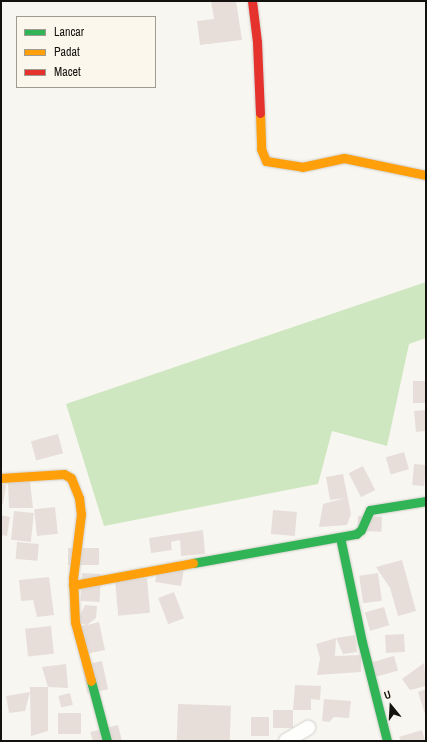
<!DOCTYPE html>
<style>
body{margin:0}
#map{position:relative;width:427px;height:742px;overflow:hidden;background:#f8f6f0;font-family:"Archivo Narrow",sans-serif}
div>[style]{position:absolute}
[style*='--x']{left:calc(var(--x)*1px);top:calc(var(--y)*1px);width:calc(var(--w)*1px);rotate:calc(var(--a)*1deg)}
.green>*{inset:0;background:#cee7c0}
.building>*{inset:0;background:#e7deda;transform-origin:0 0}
.roads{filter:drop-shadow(0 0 1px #d2d0cb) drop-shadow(0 0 1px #d2d0cb)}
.street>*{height:14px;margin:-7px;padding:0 7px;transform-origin:7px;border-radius:7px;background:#fefefd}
.fast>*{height:9px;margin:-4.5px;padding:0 4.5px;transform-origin:4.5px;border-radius:4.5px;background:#30b455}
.slow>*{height:9px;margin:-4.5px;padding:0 4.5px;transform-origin:4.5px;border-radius:4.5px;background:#ff9f0a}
.jam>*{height:9px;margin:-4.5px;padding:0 4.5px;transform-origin:4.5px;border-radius:4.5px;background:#e5322d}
span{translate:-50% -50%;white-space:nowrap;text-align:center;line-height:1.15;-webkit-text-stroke:3.5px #fcf7ec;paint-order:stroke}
.frame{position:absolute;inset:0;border:2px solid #13120e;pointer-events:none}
.legend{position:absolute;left:16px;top:16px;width:140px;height:72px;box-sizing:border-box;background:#fcf7ec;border:1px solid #9f9b93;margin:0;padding:5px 7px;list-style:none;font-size:12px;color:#13120e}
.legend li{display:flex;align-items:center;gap:8px;height:20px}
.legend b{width:20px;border:1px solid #9f9b93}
.north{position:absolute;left:371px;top:686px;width:40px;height:40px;-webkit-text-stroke:3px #fcf7ec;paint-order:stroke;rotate:342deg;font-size:11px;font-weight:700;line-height:16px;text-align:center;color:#13120e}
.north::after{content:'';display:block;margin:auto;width:14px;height:18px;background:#13120e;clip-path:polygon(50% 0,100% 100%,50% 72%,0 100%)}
</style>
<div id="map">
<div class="green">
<i style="clip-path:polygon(426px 282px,426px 338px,409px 344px,387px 446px,332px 431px,318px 484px,104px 526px,66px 404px)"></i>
</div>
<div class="building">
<i style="clip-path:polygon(211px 1px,236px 1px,242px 40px,200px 45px,197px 21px,214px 19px)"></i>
<i style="left:426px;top:381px;width:22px;height:13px;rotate:90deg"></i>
<i style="clip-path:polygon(426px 410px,426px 431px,416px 432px,414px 411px)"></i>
<i style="left:58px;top:434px;width:20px;height:28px;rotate:75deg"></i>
<i style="left:404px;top:452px;width:18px;height:19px;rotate:74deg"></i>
<i style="left:414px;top:464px;width:12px;height:21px;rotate:5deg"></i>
<i style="left:363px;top:466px;width:27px;height:16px;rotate:63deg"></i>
<i style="clip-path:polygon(343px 474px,351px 514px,347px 525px,319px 527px,323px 504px,345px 498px,330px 500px,326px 477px)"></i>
<i style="clip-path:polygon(30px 481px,33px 508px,9px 508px,8px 483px)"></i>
<i style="clip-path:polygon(1px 484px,6px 485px,3px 504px,1px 504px)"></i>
<i style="left:55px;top:507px;width:27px;height:21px;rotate:84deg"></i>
<i style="left:273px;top:510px;width:24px;height:24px;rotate:5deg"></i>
<i style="left:14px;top:511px;width:20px;height:29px;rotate:6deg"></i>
<i style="clip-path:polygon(1px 515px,10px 517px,7px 536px,1px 535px)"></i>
<i style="left:358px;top:516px;width:24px;height:15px;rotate:2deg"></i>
<i style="clip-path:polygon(203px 530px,205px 554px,181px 556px,180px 540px,171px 542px,172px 550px,151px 553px,149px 538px)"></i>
<i style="left:17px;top:542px;width:22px;height:17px;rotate:5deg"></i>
<i style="left:68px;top:548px;width:31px;height:17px"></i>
<i style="clip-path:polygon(402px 560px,416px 611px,398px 616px,390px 588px,376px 567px)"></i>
<i style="clip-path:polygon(184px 569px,181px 586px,155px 582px,157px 573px)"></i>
<i style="left:82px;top:573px;width:19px;height:28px;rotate:3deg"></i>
<i style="left:378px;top:573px;width:28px;height:19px;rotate:82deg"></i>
<i style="clip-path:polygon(49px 577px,54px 615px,37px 617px,33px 600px,21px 601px,19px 580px)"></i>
<i style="left:147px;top:578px;width:35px;height:32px;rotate:85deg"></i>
<i style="left:174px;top:592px;width:28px;height:17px;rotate:69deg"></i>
<i style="clip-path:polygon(85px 605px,97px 606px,96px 618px,87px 625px,99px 622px,105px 650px,86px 654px,80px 626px,86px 625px,77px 622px)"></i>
<i style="left:384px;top:607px;width:19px;height:20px;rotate:74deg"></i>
<i style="left:51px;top:626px;width:28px;height:26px;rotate:84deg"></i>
<i style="left:404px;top:634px;width:18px;height:19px;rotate:87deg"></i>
<i style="clip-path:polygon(355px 635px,357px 652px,343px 654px,336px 638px,335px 656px,361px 655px,361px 672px,317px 675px,320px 658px,316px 644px,336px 638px)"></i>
<i style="left:394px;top:656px;width:15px;height:24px;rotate:74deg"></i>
<i style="left:102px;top:661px;width:29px;height:21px;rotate:78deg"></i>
<i style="clip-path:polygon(424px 663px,426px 686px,410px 690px,402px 679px)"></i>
<i style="clip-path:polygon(66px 664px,68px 688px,48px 687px,48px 731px,31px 736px,30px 692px,25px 711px,9px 713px,6px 696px,30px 692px,30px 687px,48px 687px,42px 667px)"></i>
<i style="clip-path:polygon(295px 685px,321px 686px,320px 700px,311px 699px,311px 710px,293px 710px)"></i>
<i style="clip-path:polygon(426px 689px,426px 717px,418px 692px)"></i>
<i style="left:70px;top:693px;width:12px;height:12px;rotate:76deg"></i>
<i style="clip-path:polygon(324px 699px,351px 701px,349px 718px,334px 717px,329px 722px,322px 721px)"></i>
<i style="left:178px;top:704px;width:53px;height:37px;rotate:2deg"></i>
<i style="left:273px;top:710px;width:20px;height:18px"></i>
<i style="left:81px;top:713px;width:21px;height:23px;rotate:90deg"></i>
<i style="left:251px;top:717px;width:18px;height:19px"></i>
<i style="clip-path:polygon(118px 725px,122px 741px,93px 741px,90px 732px)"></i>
<i style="clip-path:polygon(422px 730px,425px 741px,401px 741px,399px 737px)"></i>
</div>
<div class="roads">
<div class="street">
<i style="--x:286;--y:741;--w:26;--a:-31"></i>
</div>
<div class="fast">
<i style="--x:340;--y:537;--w:107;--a:78.2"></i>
<i style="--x:362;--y:642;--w:102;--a:75.8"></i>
<i style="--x:193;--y:563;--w:166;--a:-10.1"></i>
<i style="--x:356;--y:534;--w:6;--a:-39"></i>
<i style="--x:361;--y:530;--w:22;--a:-66"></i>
<i style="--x:370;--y:510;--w:57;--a:-9.1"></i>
<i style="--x:91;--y:681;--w:62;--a:75.1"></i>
</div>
<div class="slow">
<i style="--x:260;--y:113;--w:36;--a:88"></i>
<i style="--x:261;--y:149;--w:13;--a:67"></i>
<i style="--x:266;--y:161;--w:36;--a:9"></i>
<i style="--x:302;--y:167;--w:43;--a:-12.1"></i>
<i style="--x:344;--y:158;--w:84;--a:11.7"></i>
<i style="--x:1;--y:478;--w:63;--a:-3.6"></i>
<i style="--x:64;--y:474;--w:8;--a:30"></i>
<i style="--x:71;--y:478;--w:22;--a:68"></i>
<i style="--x:79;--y:498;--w:16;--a:83"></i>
<i style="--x:81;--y:514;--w:64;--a:97.1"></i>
<i style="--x:73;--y:578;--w:44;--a:87.4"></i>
<i style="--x:75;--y:622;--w:61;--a:74.8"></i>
<i style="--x:73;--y:585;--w:122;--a:-10.4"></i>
</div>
<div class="jam">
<i style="--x:252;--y:1;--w:41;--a:83"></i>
<i style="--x:257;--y:42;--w:71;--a:87.6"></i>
</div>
</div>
<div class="frame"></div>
<ul class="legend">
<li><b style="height:5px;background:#30b455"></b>Lancar</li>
<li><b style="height:5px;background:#ff9f0a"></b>Padat</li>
<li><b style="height:5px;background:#e5322d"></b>Macet</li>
</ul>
<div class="north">U</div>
</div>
